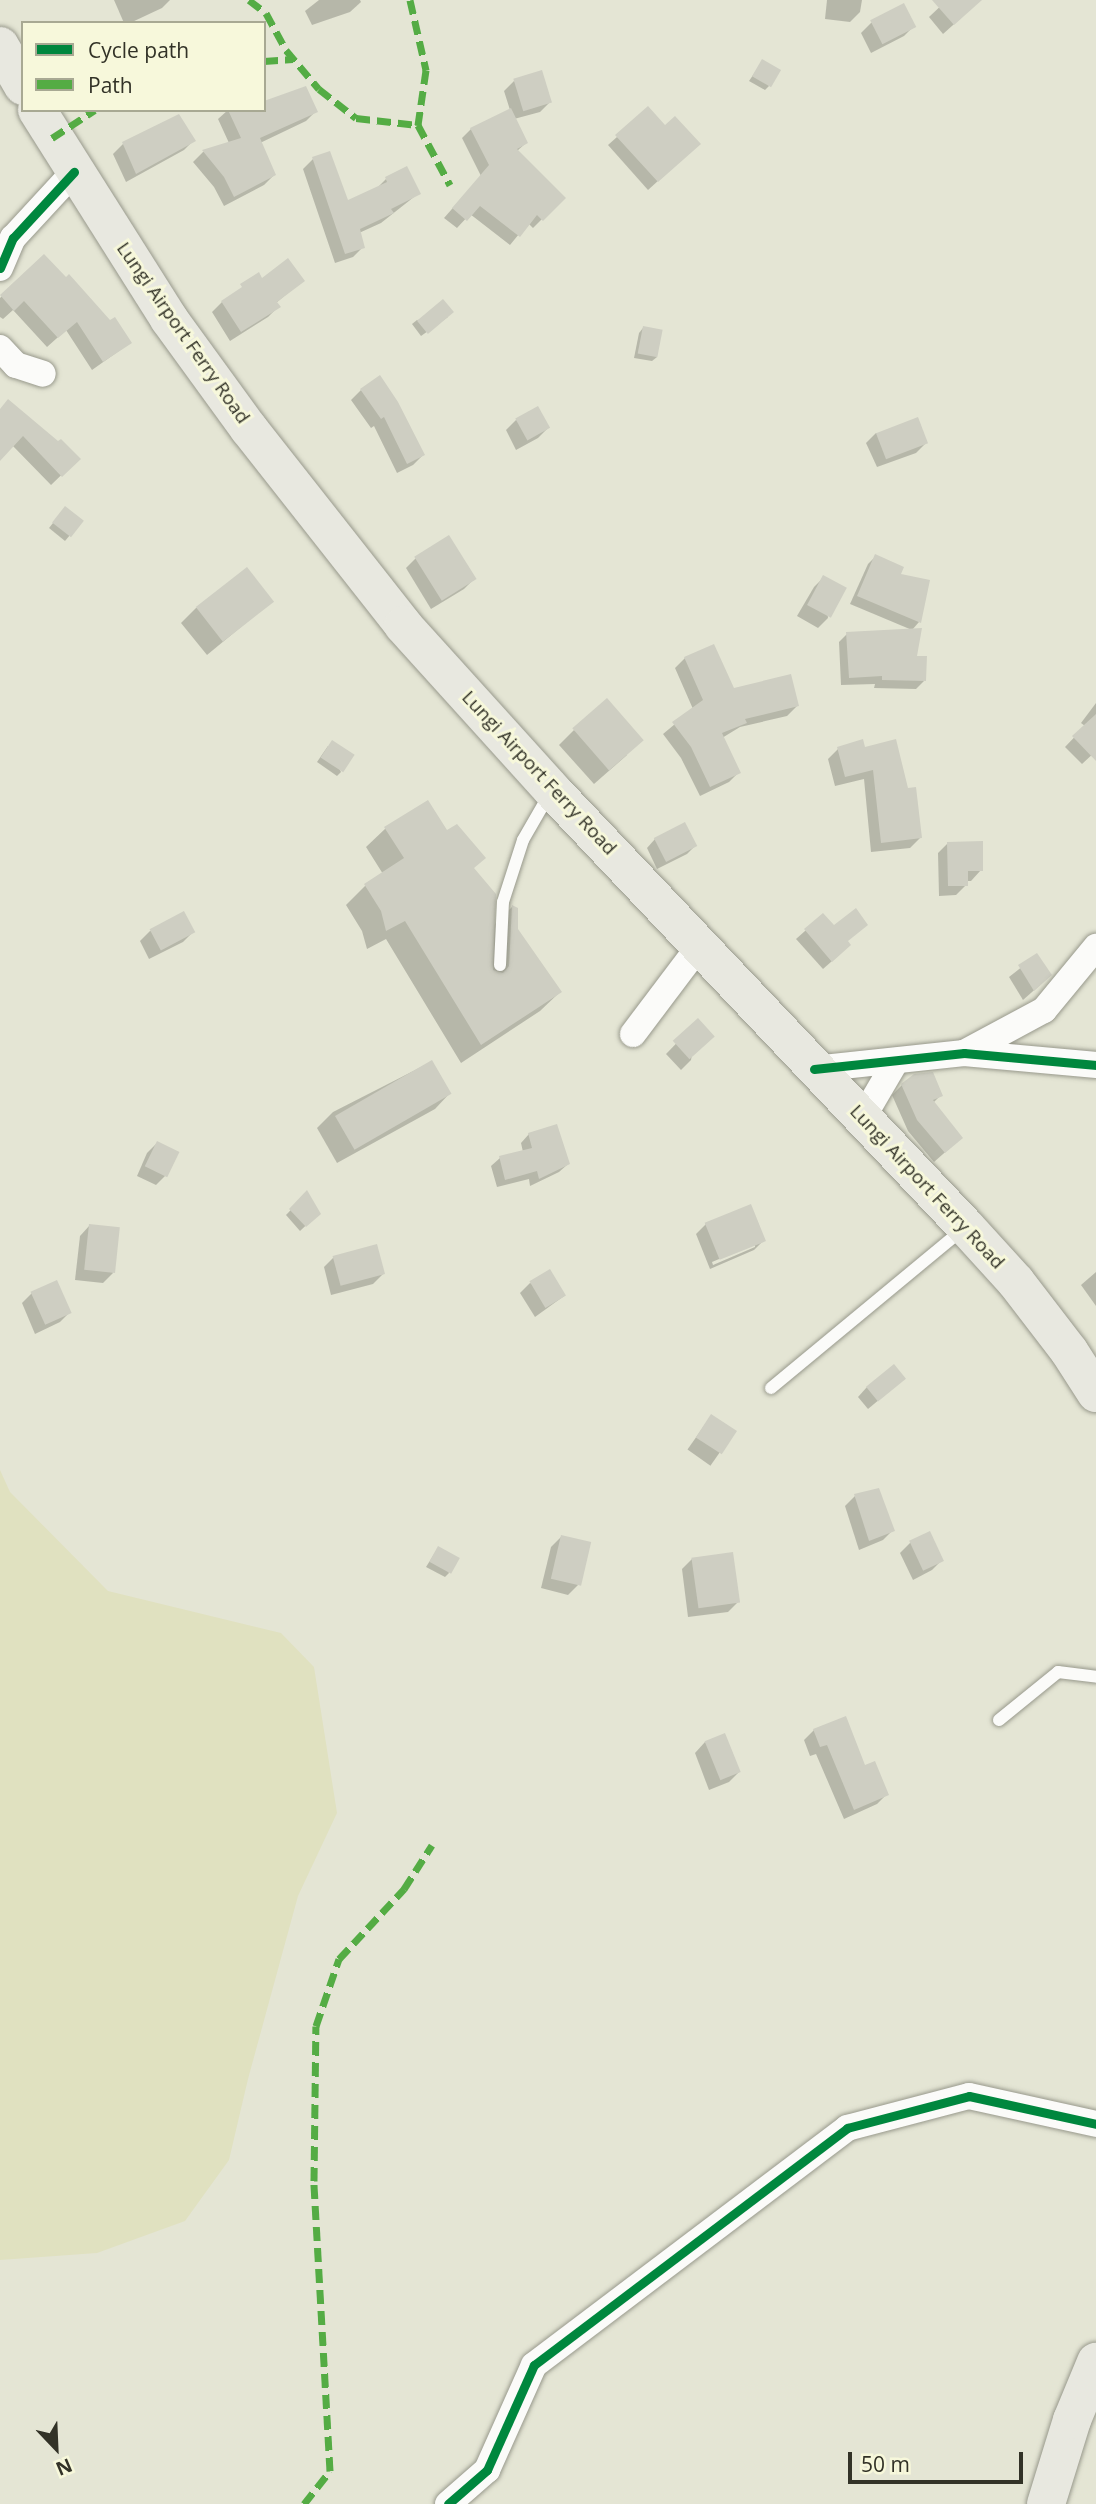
<!DOCTYPE html>
<style>
body{margin:0}
#map{position:relative;width:1096px;height:2504px;overflow:hidden;background:#e4e5d4;font-family:"Open Sans",sans-serif}
div>[style]{position:absolute}
[style*='--x']{left:calc(var(--x)*1px);top:calc(var(--y)*1px);width:calc(var(--w)*1px);rotate:calc(var(--a)*1deg)}
.green>*{inset:0;background:#e0e1c0}
.shadow>*{inset:0;background:#0003;transform-origin:0 0}
.building>*{inset:0;background:#cecec2;transform-origin:0 0}
.roads{filter:drop-shadow(0 0 2px #98998c) drop-shadow(0 0 2px #98998c)}
.lane>*{height:12px;margin:-6px;padding:0 6px;transform-origin:6px;border-radius:6px;background:#fbfbf9}
.street>*{height:26px;margin:-13px;padding:0 13px;transform-origin:13px;border-radius:13px;background:#fbfbf9}
.primary>*{height:38px;margin:-19px;padding:0 19px;transform-origin:19px;border-radius:19px;background:#e8e8e0}
.quiet>*{height:7px;margin-top:-3.5px;transform-origin:0;background:repeating-linear-gradient(90deg,#54ac44 0 14px,transparent 0 21px)}
.cycleway>*{height:9px;margin:-4.5px;padding:0 4.5px;transform-origin:4.5px;border-radius:4.5px;background:#00873e}
span{translate:-50% -50%;white-space:nowrap;text-align:center;line-height:1.15;-webkit-text-stroke:6px #f7f8db;paint-order:stroke}
.street-label{font-size:19px;color:#323227}
.legend{position:absolute;left:21px;top:21px;width:245px;height:91px;box-sizing:border-box;background:#f7f8db;border:2px solid #a8a993;margin:0;padding:9px 12px;list-style:none;font-size:21px;color:#323227}
.legend li{display:flex;align-items:center;gap:14px;height:35px}
.legend b{width:35px;border:2px solid #a8a993}
.north{position:absolute;left:21px;top:2413px;width:70px;height:70px;-webkit-text-stroke:5px #f7f8db;paint-order:stroke;rotate:157deg;font-size:19px;font-weight:700;line-height:28px;text-align:center;color:#323227}
.north::after{content:'';display:block;margin:auto;width:24px;height:32px;background:#323227;clip-path:polygon(50% 0,100% 100%,50% 72%,0 100%)}
.scale{position:absolute;left:848px;top:2452px;width:175px;height:32px;box-sizing:border-box;border:4px solid #323227;border-top:0;padding-left:9px;font-size:21px;line-height:24px;white-space:nowrap;color:#323227;-webkit-text-stroke:5px #f7f8db;paint-order:stroke}
</style>
<div id="map">
<div class="green">
<i style="clip-path:polygon(0 1470px,10px 1492px,108px 1591px,281px 1633px,314px 1667px,337px 1813px,298px 1896px,248px 2079px,229px 2160px,185px 2221px,97px 2253px,0 2260px)"></i>
</div>
<div class="shadow">
<i style="clip-path:polygon(114px 0,170px 0,162px 8px,130px 23px,124px 23px)"></i>
<i style="clip-path:polygon(319px 0,360px 0,361px 2px,350px 12px,312px 25px,305px 11px)"></i>
<i style="clip-path:polygon(827px 0,862px 0,860px 12px,850px 22px,825px 19px)"></i>
<i style="clip-path:polygon(947px 0,966px 0,962px 17px,943px 34px,929px 17px)"></i>
<i style="clip-path:polygon(903px 6px,914px 26px,904px 36px,871px 53px,861px 33px,871px 23px)"></i>
<i style="clip-path:polygon(762px 62px,769px 86px,765px 90px,749px 81px)"></i>
<i style="clip-path:polygon(514px 81px,550px 102px,540px 112px,514px 119px,526px 143px,517px 151px,563px 198px,533px 228px,528px 223px,510px 245px,470px 214px,457px 228px,444px 218px,481px 176px,462px 138px,471px 129px,510px 110px,504px 91px)"></i>
<i style="clip-path:polygon(228px 110px,316px 111px,306px 121px,260px 143px,274px 175px,264px 185px,224px 206px,214px 187px,193px 162px,203px 152px,229px 143px,218px 119px)"></i>
<i style="clip-path:polygon(178px 117px,194px 140px,184px 150px,126px 182px,113px 154px,123px 144px)"></i>
<i style="clip-path:polygon(617px 137px,690px 152px,648px 190px,608px 145px)"></i>
<i style="clip-path:polygon(313px 159px,347px 202px,376px 189px,386px 179px,419px 193px,381px 223px,359px 233px,363px 247px,353px 257px,335px 263px,303px 169px)"></i>
<i style="clip-path:polygon(44px 256px,130px 343px,92px 370px,66px 330px,47px 347px,13px 310px,3px 319px,0 317px,0 298px)"></i>
<i style="clip-path:polygon(303px 280px,276px 303px,278px 307px,268px 317px,230px 341px,212px 312px,222px 302px,262px 281px)"></i>
<i style="clip-path:polygon(448px 317px,421px 336px,412px 324px,417px 320px)"></i>
<i style="clip-path:polygon(643px 328px,657px 357px,652px 361px,634px 358px,639px 333px)"></i>
<i style="clip-path:polygon(361px 390px,423px 455px,413px 465px,397px 473px,374px 426px,371px 428px,351px 400px)"></i>
<i style="clip-path:polygon(0 410px,78px 459px,51px 485px,12px 445px,0 458px)"></i>
<i style="clip-path:polygon(516px 420px,548px 428px,538px 438px,516px 450px,506px 430px)"></i>
<i style="clip-path:polygon(876px 433px,926px 443px,916px 453px,877px 467px,866px 443px)"></i>
<i style="clip-path:polygon(61px 513px,81px 522px,65px 541px,49px 528px)"></i>
<i style="clip-path:polygon(876px 556px,898px 576px,919px 622px,912px 630px,850px 604px,868px 564px)"></i>
<i style="clip-path:polygon(416px 558px,474px 579px,464px 589px,431px 609px,406px 568px)"></i>
<i style="clip-path:polygon(824px 577px,828px 618px,818px 628px,797px 616px,814px 587px)"></i>
<i style="clip-path:polygon(271px 602px,207px 655px,181px 623px,196px 608px)"></i>
<i style="clip-path:polygon(847px 634px,915px 657px,924px 681px,916px 689px,874px 688px,875px 684px,841px 685px,839px 642px)"></i>
<i style="clip-path:polygon(685px 658px,733px 690px,797px 706px,787px 716px,740px 727px,722px 738px,739px 772px,729px 782px,700px 796px,681px 758px,663px 734px,693px 709px,675px 668px)"></i>
<i style="clip-path:polygon(1096px 703px,1096px 751px,1082px 764px,1065px 747px,1085px 726px,1081px 723px)"></i>
<i style="clip-path:polygon(574px 730px,627px 755px,594px 784px,559px 745px)"></i>
<i style="clip-path:polygon(328px 746px,341px 772px,337px 776px,317px 762px)"></i>
<i style="clip-path:polygon(838px 749px,863px 749px,920px 838px,910px 848px,871px 852px,864px 779px,835px 786px,828px 759px)"></i>
<i style="clip-path:polygon(386px 828px,473px 869px,493px 926px,512px 907px,516px 929px,560px 992px,540px 1011px,461px 1063px,386px 939px,367px 949px,362px 931px,346px 905px,365px 886px,383px 874px,366px 847px)"></i>
<i style="clip-path:polygon(655px 839px,695px 846px,687px 854px,657px 869px,647px 848px)"></i>
<i style="clip-path:polygon(948px 843px,981px 870px,971px 881px,966px 881px,966px 885px,956px 895px,939px 896px,938px 853px)"></i>
<i style="clip-path:polygon(823px 915px,846px 942px,840px 954px,823px 969px,796px 939px)"></i>
<i style="clip-path:polygon(150px 931px,193px 932px,183px 942px,149px 959px,140px 941px)"></i>
<i style="clip-path:polygon(1037px 955px,1040px 985px,1023px 1000px,1009px 977px)"></i>
<i style="clip-path:polygon(698px 1021px,691px 1060px,681px 1070px,666px 1054px)"></i>
<i style="clip-path:polygon(431px 1062px,450px 1093px,435px 1109px,337px 1163px,317px 1128px,333px 1112px)"></i>
<i style="clip-path:polygon(902px 1085px,941px 1095px,933px 1103px,951px 1147px,934px 1162px,908px 1131px,892px 1095px)"></i>
<i style="clip-path:polygon(529px 1134px,568px 1164px,559px 1172px,530px 1186px,529px 1179px,497px 1187px,491px 1166px,500px 1158px,523px 1152px,521px 1143px)"></i>
<i style="clip-path:polygon(157px 1143px,177px 1153px,166px 1175px,156px 1185px,137px 1176px,147px 1153px)"></i>
<i style="clip-path:polygon(307px 1193px,319px 1213px,300px 1231px,286px 1215px)"></i>
<i style="clip-path:polygon(evenodd,706px 1224px,764px 1240px,754px 1250px,710px 1269px,696px 1234px,706px 1224px,755px 1244px,755px 1247px,713px 1265px,712px 1262px,755px 1244px)"></i>
<i style="clip-path:polygon(90px 1225px,113px 1273px,103px 1283px,75px 1280px,80px 1236px)"></i>
<i style="clip-path:polygon(334px 1257px,383px 1274px,373px 1284px,331px 1295px,324px 1267px)"></i>
<i style="clip-path:polygon(1096px 1272px,1096px 1306px,1081px 1285px)"></i>
<i style="clip-path:polygon(530px 1283px,564px 1296px,535px 1317px,520px 1293px)"></i>
<i style="clip-path:polygon(32px 1293px,70px 1312px,60px 1322px,35px 1334px,22px 1303px)"></i>
<i style="clip-path:polygon(904px 1379px,868px 1409px,858px 1397px,867px 1387px)"></i>
<i style="left:711px;top:1416px;width:28px;height:41px;rotate:35deg"></i>
<i style="clip-path:polygon(855px 1496px,893px 1530px,883px 1540px,859px 1550px,845px 1506px)"></i>
<i style="clip-path:polygon(929px 1533px,942px 1560px,932px 1570px,913px 1580px,900px 1553px,910px 1543px)"></i>
<i style="clip-path:polygon(561px 1537px,578px 1585px,568px 1595px,541px 1588px,551px 1547px)"></i>
<i style="clip-path:polygon(438px 1548px,449px 1573px,445px 1577px,426px 1567px)"></i>
<i style="clip-path:polygon(692px 1559px,738px 1602px,728px 1612px,688px 1617px,682px 1569px)"></i>
<i style="clip-path:polygon(814px 1730px,864px 1767px,887px 1794px,877px 1804px,844px 1819px,816px 1754px,810px 1756px,804px 1740px)"></i>
<i style="clip-path:polygon(705px 1742px,739px 1772px,729px 1782px,709px 1790px,695px 1753px)"></i>
</div>
<div class="building">
<i style="clip-path:polygon(932px 0,982px 0,954px 25px)"></i>
<i style="left:904px;top:3px;width:27px;height:38px;rotate:63deg"></i>
<i style="left:762px;top:59px;width:22px;height:20px;rotate:30deg"></i>
<i style="left:542px;top:70px;width:34px;height:30px;rotate:73deg"></i>
<i style="clip-path:polygon(306px 86px,318px 112px,260px 138px,276px 175px,234px 197px,224px 177px,202px 150px,241px 138px,228px 110px,264px 110px,264px 101px)"></i>
<i style="clip-path:polygon(648px 106px,665px 125px,675px 116px,701px 144px,658px 182px,615px 135px)"></i>
<i style="clip-path:polygon(511px 108px,528px 143px,517px 149px,566px 198px,543px 221px,537px 215px,520px 237px,480px 206px,467px 221px,452px 208px,489px 165px,470px 128px)"></i>
<i style="clip-path:polygon(179px 114px,196px 141px,136px 174px,122px 142px)"></i>
<i style="clip-path:polygon(330px 151px,348px 200px,387px 182px,385px 177px,407px 166px,421px 194px,391px 209px,394px 213px,360px 229px,365px 248px,345px 254px,312px 157px)"></i>
<i style="clip-path:polygon(44px 254px,66px 277px,69px 274px,110px 320px,115px 317px,132px 343px,103px 362px,77px 322px,58px 338px,24px 301px,14px 311px,0 295px)"></i>
<i style="clip-path:polygon(288px 258px,305px 281px,277px 302px,281px 307px,241px 332px,221px 301px,242px 287px,240px 284px,259px 272px,262px 278px)"></i>
<i style="left:443px;top:299px;width:17px;height:34px;rotate:50deg"></i>
<i style="left:643px;top:326px;width:20px;height:28px;rotate:11deg"></i>
<i style="clip-path:polygon(380px 375px,398px 402px,425px 455px,407px 464px,384px 417px,381px 419px,360px 389px)"></i>
<i style="clip-path:polygon(8px 399px,58px 441px,61px 439px,81px 459px,62px 477px,23px 436px,0 461px,0 409px)"></i>
<i style="left:538px;top:406px;width:25px;height:26px;rotate:61deg"></i>
<i style="left:918px;top:417px;width:28px;height:45px;rotate:69deg"></i>
<i style="left:65px;top:506px;width:24px;height:21px;rotate:38deg"></i>
<i style="left:449px;top:535px;width:52px;height:41px;rotate:58deg"></i>
<i style="clip-path:polygon(875px 554px,904px 567px,901px 574px,930px 580px,921px 623px,857px 596px)"></i>
<i style="left:247px;top:567px;width:44px;height:65px;rotate:52deg"></i>
<i style="left:823px;top:575px;width:27px;height:34px;rotate:28deg"></i>
<i style="clip-path:polygon(922px 628px,917px 656px,927px 656px,926px 681px,882px 680px,882px 676px,849px 678px,846px 632px)"></i>
<i style="clip-path:polygon(714px 644px,734px 688px,791px 674px,799px 706px,745px 719px,747px 723px,722px 733px,741px 773px,710px 787px,691px 747px,672px 722px,703px 700px,684px 657px)"></i>
<i style="left:607px;top:698px;width:56px;height:46px;rotate:49deg"></i>
<i style="clip-path:polygon(1096px 714px,1096px 761px,1072px 736px)"></i>
<i style="clip-path:polygon(863px 739px,865px 747px,896px 739px,908px 788px,916px 787px,922px 838px,881px 843px,873px 770px,845px 777px,837px 747px)"></i>
<i style="left:332px;top:740px;width:27px;height:21px;rotate:33deg"></i>
<i style="clip-path:polygon(428px 800px,447px 830px,457px 824px,486px 858px,474px 868px,496px 894px,493px 970px,503px 973px,509px 966px,512px 905px,518px 908px,518px 929px,562px 992px,481px 1045px,405px 921px,386px 931px,381px 911px,364px 884px,404px 858px,384px 827px)"></i>
<i style="left:685px;top:822px;width:27px;height:35px;rotate:63deg"></i>
<i style="clip-path:polygon(983px 841px,983px 871px,968px 871px,968px 886px,948px 886px,947px 842px)"></i>
<i style="clip-path:polygon(856px 908px,868px 925px,848px 941px,851px 945px,832px 962px,804px 929px,823px 913px,834px 925px)"></i>
<i style="left:184px;top:911px;width:24px;height:39px;rotate:62deg"></i>
<i style="clip-path:polygon(1037px 953px,1052px 975px,1034px 991px,1018px 965px)"></i>
<i style="left:698px;top:1018px;width:25px;height:34px;rotate:48deg"></i>
<i style="left:432px;top:1060px;width:39px;height:112px;rotate:60deg"></i>
<i style="clip-path:polygon(933px 1072px,943px 1096px,933px 1100px,963px 1138px,945px 1153px,917px 1120px,901px 1084px,914px 1074px)"></i>
<i style="clip-path:polygon(557px 1124px,570px 1164px,539px 1179px,537px 1171px,505px 1180px,499px 1156px,532px 1148px,528px 1133px)"></i>
<i style="left:157px;top:1141px;width:25px;height:28px;rotate:26deg"></i>
<i style="clip-path:polygon(307px 1190px,321px 1214px,306px 1227px,289px 1209px)"></i>
<i style="left:751px;top:1204px;width:40px;height:50px;rotate:68deg"></i>
<i style="left:89px;top:1224px;width:31px;height:46px;rotate:6deg"></i>
<i style="left:377px;top:1244px;width:31px;height:46px;rotate:75deg"></i>
<i style="left:550px;top:1269px;width:31px;height:24px;rotate:59deg"></i>
<i style="left:57px;top:1280px;width:36px;height:29px;rotate:66deg"></i>
<i style="left:894px;top:1364px;width:19px;height:36px;rotate:51deg"></i>
<i style="left:711px;top:1414px;width:31px;height:28px;rotate:33deg"></i>
<i style="clip-path:polygon(879px 1488px,895px 1531px,869px 1541px,854px 1494px)"></i>
<i style="left:930px;top:1531px;width:33px;height:23px;rotate:65deg"></i>
<i style="left:561px;top:1535px;width:31px;height:45px;rotate:13deg"></i>
<i style="left:438px;top:1546px;width:25px;height:18px;rotate:29deg"></i>
<i style="left:733px;top:1552px;width:51px;height:42px;rotate:82deg"></i>
<i style="clip-path:polygon(846px 1716px,865px 1765px,875px 1761px,889px 1795px,854px 1810px,827px 1745px,820px 1747px,813px 1729px)"></i>
<i style="left:725px;top:1733px;width:42px;height:22px;rotate:68deg"></i>
</div>
<div class="roads">
<div class="lane">
<i style="--x:500;--y:965;--w:63;--a:-87.3"></i>
<i style="--x:503;--y:902;--w:65;--a:-72.1"></i>
<i style="--x:523;--y:840;--w:54;--a:-60.1"></i>
<i style="--x:771;--y:1388;--w:249;--a:-39.6"></i>
<i style="--x:999;--y:1720;--w:76;--a:-39.1"></i>
<i style="--x:1058;--y:1672;--w:38;--a:7"></i>
</div>
<div class="street">
<i style="--x:0;--y:268;--w:33;--a:-67"></i>
<i style="--x:13;--y:238;--w:90;--a:-47.3"></i>
<i style="--x:0;--y:348;--w:23;--a:47"></i>
<i style="--x:16;--y:365;--w:28;--a:18"></i>
<i style="--x:633;--y:1034;--w:111;--a:-53"></i>
<i style="--x:964;--y:1053;--w:91;--a:-28.3"></i>
<i style="--x:1044;--y:1010;--w:82;--a:-50.5"></i>
<i style="--x:814;--y:1069;--w:151;--a:-6.1"></i>
<i style="--x:964;--y:1053;--w:133;--a:5.2"></i>
<i style="--x:862;--y:1119;--w:67;--a:-59.6"></i>
<i style="--x:448;--y:2504;--w:52;--a:-41.1"></i>
<i style="--x:487;--y:2470;--w:115;--a:-65.9"></i>
<i style="--x:534;--y:2365;--w:393;--a:-37.1"></i>
<i style="--x:847;--y:2128;--w:126;--a:-14.7"></i>
<i style="--x:969;--y:2096;--w:130;--a:12.4"></i>
</div>
<div class="primary">
<i style="--x:0;--y:46;--w:46;--a:60.1"></i>
<i style="--x:37;--y:110;--w:247;--a:57.7"></i>
<i style="--x:169;--y:319;--w:136;--a:54"></i>
<i style="--x:249;--y:429;--w:249;--a:51.8"></i>
<i style="--x:403;--y:625;--w:222;--a:47.9"></i>
<i style="--x:552;--y:790;--w:602;--a:46.55"></i>
<i style="--x:966;--y:1227;--w:74;--a:47.7"></i>
<i style="--x:1016;--y:1282;--w:87;--a:52.5"></i>
<i style="--x:1069;--y:1351;--w:50;--a:57.3"></i>
<i style="--x:1046;--y:2504;--w:88;--a:-72.8"></i>
<i style="--x:1072;--y:2420;--w:63;--a:-67.5"></i>
</div>
</div>
<div class="quiet">
<i style="--x:249;--y:0;--w:21;--a:37"></i>
<i style="--x:266;--y:13;--w:42;--a:61.6"></i>
<i style="--x:286;--y:50;--w:51;--a:49.8"></i>
<i style="--x:319;--y:89;--w:47;--a:38.1"></i>
<i style="--x:356;--y:118;--w:62;--a:6.4"></i>
<i style="--x:418;--y:125;--w:68;--a:61.9"></i>
<i style="--x:410;--y:0;--w:72;--a:77.1"></i>
<i style="--x:426;--y:70;--w:56;--a:98.3"></i>
<i style="--x:264;--y:61;--w:29;--a:-4"></i>
<i style="--x:52;--y:138;--w:51;--a:-33.1"></i>
<i style="--x:304;--y:2504;--w:42;--a:-51.8"></i>
<i style="--x:330;--y:2471;--w:290;--a:-93.2"></i>
<i style="--x:314;--y:2181;--w:155;--a:-89.3"></i>
<i style="--x:316;--y:2026;--w:71;--a:-71.1"></i>
<i style="--x:339;--y:1959;--w:96;--a:-47.1"></i>
<i style="--x:404;--y:1889;--w:52;--a:-57.5"></i>
</div>
<div class="cycleway">
<i style="--x:0;--y:268;--w:33;--a:-67"></i>
<i style="--x:13;--y:238;--w:90;--a:-47.3"></i>
<i style="--x:814;--y:1069;--w:151;--a:-6.1"></i>
<i style="--x:964;--y:1053;--w:133;--a:5.2"></i>
<i style="--x:448;--y:2504;--w:52;--a:-41.1"></i>
<i style="--x:487;--y:2470;--w:115;--a:-65.9"></i>
<i style="--x:534;--y:2365;--w:393;--a:-37.1"></i>
<i style="--x:847;--y:2128;--w:126;--a:-14.7"></i>
<i style="--x:969;--y:2096;--w:130;--a:12.4"></i>
</div>
<div class="street-label">
<span style="left:183px;top:333px;rotate:55deg">Lungi Airport Ferry Road</span>
<span style="left:539px;top:773px;rotate:47deg">Lungi Airport Ferry Road</span>
<span style="left:927px;top:1187px;rotate:47deg">Lungi Airport Ferry Road</span>
</div>
<ul class="legend">
<li><b style="height:9px;background:#00873e"></b>Cycle path</li>
<li><b style="height:9px;background:#54ac44"></b>Path</li>
</ul>
<div class="north">N</div>
<div class="scale">50 m</div>
</div>
